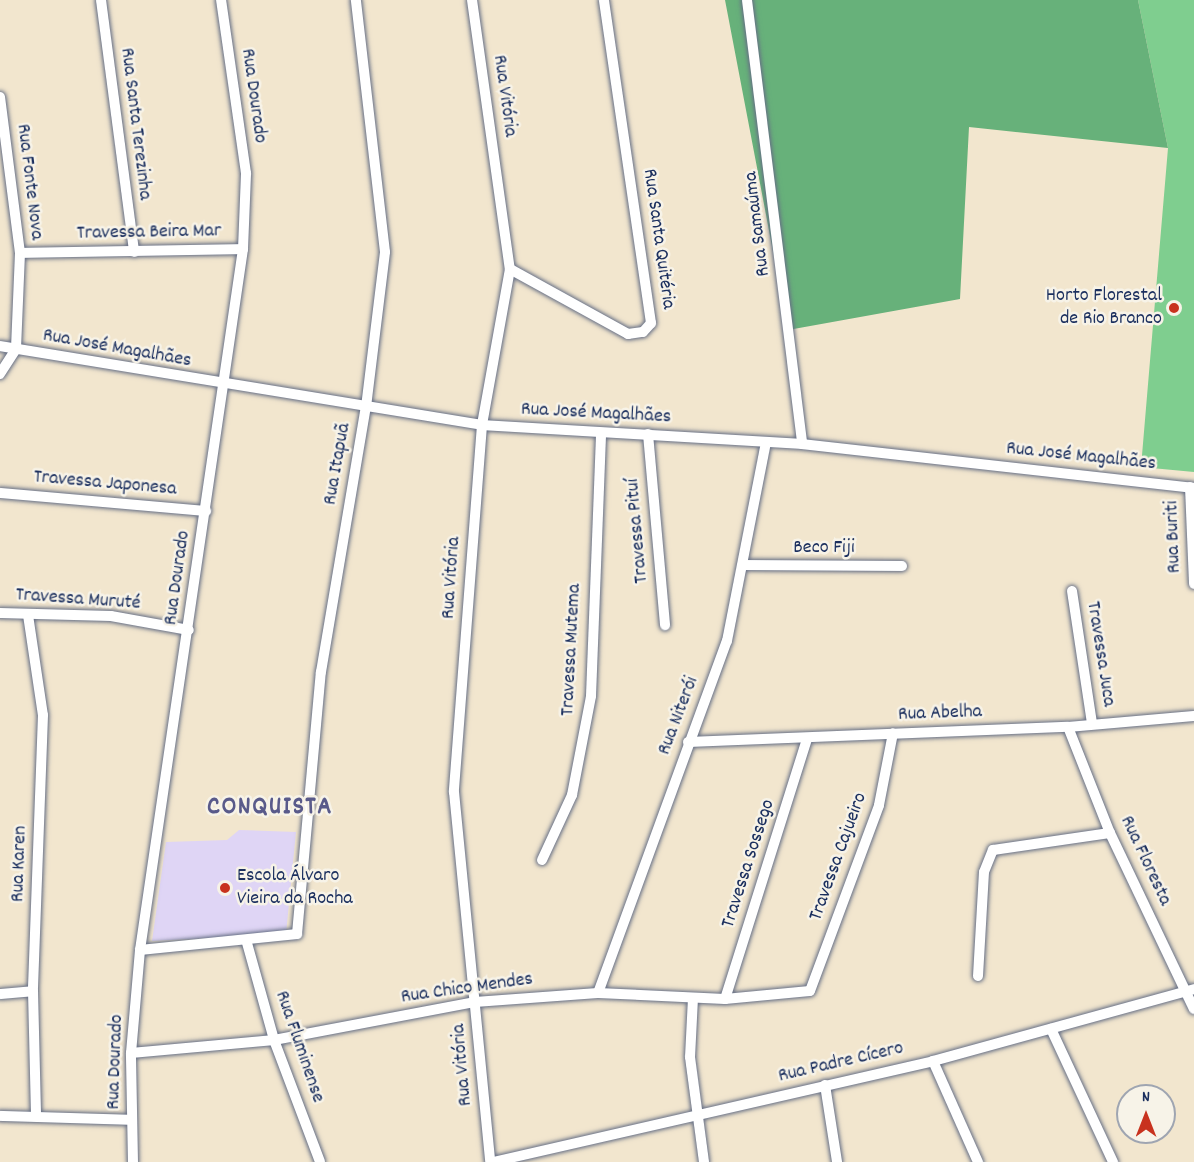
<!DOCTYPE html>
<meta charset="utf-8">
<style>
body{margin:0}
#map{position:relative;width:1194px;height:1162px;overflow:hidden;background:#f2e6ce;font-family:Dekko,sans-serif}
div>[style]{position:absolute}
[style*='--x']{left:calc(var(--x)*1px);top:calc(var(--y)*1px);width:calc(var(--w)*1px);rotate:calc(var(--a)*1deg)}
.built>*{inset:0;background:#dfd5f5}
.green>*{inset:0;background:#7fce8f}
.forest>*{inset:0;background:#67b17a}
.roads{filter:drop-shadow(0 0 2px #666f85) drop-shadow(0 0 2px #666f85)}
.street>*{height:10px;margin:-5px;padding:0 5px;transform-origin:5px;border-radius:5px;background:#fff}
.dots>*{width:16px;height:16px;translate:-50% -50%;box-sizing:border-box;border:3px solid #f7f3e8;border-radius:50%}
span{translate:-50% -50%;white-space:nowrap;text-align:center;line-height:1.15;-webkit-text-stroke:5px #f7f3e8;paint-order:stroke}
.street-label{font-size:20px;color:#1b2f5e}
.poi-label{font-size:20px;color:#1b2f5e}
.right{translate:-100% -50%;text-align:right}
.left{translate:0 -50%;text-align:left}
.district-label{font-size:26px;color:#595a8a;font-weight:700;letter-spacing:1.5px}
.north{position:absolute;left:1116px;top:1084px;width:60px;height:60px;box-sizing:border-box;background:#f7f3e8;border:2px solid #9fa5b1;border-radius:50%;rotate:0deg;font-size:16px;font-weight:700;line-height:24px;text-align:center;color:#1b2f5e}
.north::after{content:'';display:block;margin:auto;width:21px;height:27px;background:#c8321e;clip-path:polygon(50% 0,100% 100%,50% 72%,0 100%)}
</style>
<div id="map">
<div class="built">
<i style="clip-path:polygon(239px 830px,296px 832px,286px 934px,152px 941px,166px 842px,227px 840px)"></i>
</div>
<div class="green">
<i style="clip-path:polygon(1138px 0,1194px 0,1194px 472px,1141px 467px,1168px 148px)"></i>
</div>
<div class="forest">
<i style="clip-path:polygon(725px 0,1138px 0,1168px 148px,969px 127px,960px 299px,788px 330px)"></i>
</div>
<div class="roads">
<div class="street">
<i style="--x:101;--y:0;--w:254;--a:82.5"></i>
<i style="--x:472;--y:0;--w:272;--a:82"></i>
<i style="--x:510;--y:269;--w:158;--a:100.2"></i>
<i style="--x:482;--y:425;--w:368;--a:94.4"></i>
<i style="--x:454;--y:792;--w:372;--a:84.4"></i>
<i style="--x:747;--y:0;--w:447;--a:82.9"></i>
<i style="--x:0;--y:97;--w:157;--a:82.7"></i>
<i style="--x:20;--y:253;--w:96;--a:92.4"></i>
<i style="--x:16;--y:349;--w:30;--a:123"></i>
<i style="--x:20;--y:253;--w:223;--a:-1"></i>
<i style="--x:510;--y:269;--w:135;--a:28.8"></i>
<i style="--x:628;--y:334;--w:15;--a:-8"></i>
<i style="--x:643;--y:332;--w:12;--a:-48"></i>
<i style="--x:651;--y:323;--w:326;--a:-98.3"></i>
<i style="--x:0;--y:346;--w:488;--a:9.3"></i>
<i style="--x:482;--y:425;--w:321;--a:3.4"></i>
<i style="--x:802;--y:444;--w:394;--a:6.4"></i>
<i style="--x:648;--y:434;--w:192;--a:84.9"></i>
<i style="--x:1190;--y:487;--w:97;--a:87.6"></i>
<i style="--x:0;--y:493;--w:207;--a:5"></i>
<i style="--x:746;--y:565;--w:156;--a:0.4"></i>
<i style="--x:1072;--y:591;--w:134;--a:81.4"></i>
<i style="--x:0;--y:613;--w:111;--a:1.5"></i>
<i style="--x:111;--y:616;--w:79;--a:10.2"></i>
<i style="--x:28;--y:615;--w:101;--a:81.5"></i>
<i style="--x:43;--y:715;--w:276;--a:92.1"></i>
<i style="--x:33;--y:991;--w:124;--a:88.6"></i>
<i style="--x:1068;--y:727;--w:114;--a:68.4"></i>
<i style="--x:1110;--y:833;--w:195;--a:64.5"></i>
<i style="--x:688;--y:742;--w:380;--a:-2.3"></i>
<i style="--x:1068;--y:727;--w:126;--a:-5"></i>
<i style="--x:542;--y:860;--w:72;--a:-65.2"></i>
<i style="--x:572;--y:795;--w:101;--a:-79.1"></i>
<i style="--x:591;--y:696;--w:262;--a:-87.8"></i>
<i style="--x:247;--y:943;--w:101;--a:74.4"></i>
<i style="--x:274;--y:1040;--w:130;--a:69.3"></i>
<i style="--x:140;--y:950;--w:158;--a:-5.8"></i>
<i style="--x:297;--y:934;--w:263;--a:-84.8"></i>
<i style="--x:321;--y:672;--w:269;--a:-80.4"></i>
<i style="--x:366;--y:407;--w:156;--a:-83"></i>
<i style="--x:385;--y:252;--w:254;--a:-96.6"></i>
<i style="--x:978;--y:976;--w:104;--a:-86.7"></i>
<i style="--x:984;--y:872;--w:24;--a:-68"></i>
<i style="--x:993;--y:850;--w:118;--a:-8.3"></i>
<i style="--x:598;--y:993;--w:375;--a:-69.9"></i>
<i style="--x:727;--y:641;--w:202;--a:-78.9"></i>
<i style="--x:0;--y:994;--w:33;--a:-5"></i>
<i style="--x:693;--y:998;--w:59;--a:92.9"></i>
<i style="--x:690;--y:1057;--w:106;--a:82.4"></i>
<i style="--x:725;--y:999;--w:273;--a:-72.5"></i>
<i style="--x:1051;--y:1029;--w:147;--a:65"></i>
<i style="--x:131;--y:1053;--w:144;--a:-5.2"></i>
<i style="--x:274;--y:1040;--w:205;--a:-10.7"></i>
<i style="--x:475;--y:1002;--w:123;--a:-4.2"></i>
<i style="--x:598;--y:993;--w:127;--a:2.7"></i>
<i style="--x:725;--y:999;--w:85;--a:-5.4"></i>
<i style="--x:810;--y:991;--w:198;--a:-69.6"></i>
<i style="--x:879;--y:805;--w:73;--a:-79"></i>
<i style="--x:933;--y:1061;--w:111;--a:66"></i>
<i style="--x:825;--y:1085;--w:78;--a:81.1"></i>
<i style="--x:0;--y:1116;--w:132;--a:1.7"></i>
<i style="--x:133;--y:1162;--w:109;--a:-91.1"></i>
<i style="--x:131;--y:1053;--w:103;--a:-85"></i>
<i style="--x:140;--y:950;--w:709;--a:-81.64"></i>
<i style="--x:243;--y:249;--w:76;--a:-87.7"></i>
<i style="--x:246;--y:173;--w:175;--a:-98.2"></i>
<i style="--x:493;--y:1162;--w:451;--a:-12.9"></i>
<i style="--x:933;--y:1061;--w:271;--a:-15.4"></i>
</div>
</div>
<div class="dots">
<i style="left:1174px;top:308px;background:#c8321e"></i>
<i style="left:225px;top:888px;background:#c8321e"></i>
</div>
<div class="street-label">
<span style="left:253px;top:96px;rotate:82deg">Rua Dourado</span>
<span style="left:504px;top:96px;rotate:82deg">Rua Vitória</span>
<span style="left:135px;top:124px;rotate:83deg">Rua Santa Terezinha</span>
<span style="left:29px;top:182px;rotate:83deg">Rua Fonte Nova</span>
<span style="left:758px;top:224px;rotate:-97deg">Rua Samaúma</span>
<span style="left:149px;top:233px;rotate:-1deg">Travessa Beira Mar</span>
<span style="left:658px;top:239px;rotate:82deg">Rua Santa Quitéria</span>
<span style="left:117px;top:349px;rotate:10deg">Rua José Magalhães</span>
<span style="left:596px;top:414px;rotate:3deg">Rua José Magalhães</span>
<span style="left:1081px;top:457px;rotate:6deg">Rua José Magalhães</span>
<span style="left:338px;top:464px;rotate:-80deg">Rua Itapuã</span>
<span style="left:105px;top:484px;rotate:5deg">Travessa Japonesa</span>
<span style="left:638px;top:531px;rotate:-95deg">Travessa Pituí</span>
<span style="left:1174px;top:537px;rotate:-92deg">Rua Buriti</span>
<span style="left:824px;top:548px">Beco Fiji</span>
<span style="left:178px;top:578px;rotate:-82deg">Rua Dourado</span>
<span style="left:452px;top:578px;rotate:-86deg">Rua Vitória</span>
<span style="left:78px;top:600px;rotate:4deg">Travessa Muruté</span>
<span style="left:572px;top:650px;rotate:-87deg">Travessa Mutema</span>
<span style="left:1100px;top:654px;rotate:81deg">Travessa Juca</span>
<span style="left:940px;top:714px;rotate:-2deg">Rua Abelha</span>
<span style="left:679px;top:716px;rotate:-69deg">Rua Niterói</span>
<span style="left:839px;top:857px;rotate:-70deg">Travessa Cajueiro</span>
<span style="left:1145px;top:861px;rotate:65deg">Rua Floresta</span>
<span style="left:20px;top:864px;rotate:-88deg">Rua Karen</span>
<span style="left:749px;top:864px;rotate:-72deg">Travessa Sossego</span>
<span style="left:467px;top:989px;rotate:-8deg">Rua Chico Mendes</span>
<span style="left:299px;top:1047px;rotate:71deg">Rua Fluminense</span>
<span style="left:116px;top:1062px;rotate:-88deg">Rua Dourado</span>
<span style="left:841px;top:1063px;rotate:-13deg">Rua Padre Cícero</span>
<span style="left:463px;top:1065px;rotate:-95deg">Rua Vitória</span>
</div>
<div class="poi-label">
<span class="right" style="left:1162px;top:308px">Horto Florestal<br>de Rio Branco</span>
<span class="left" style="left:237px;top:888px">Escola Álvaro<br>Vieira da Rocha</span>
</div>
<div class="district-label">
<span style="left:270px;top:808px">CONQUISTA</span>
</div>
<div class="north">N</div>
</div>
